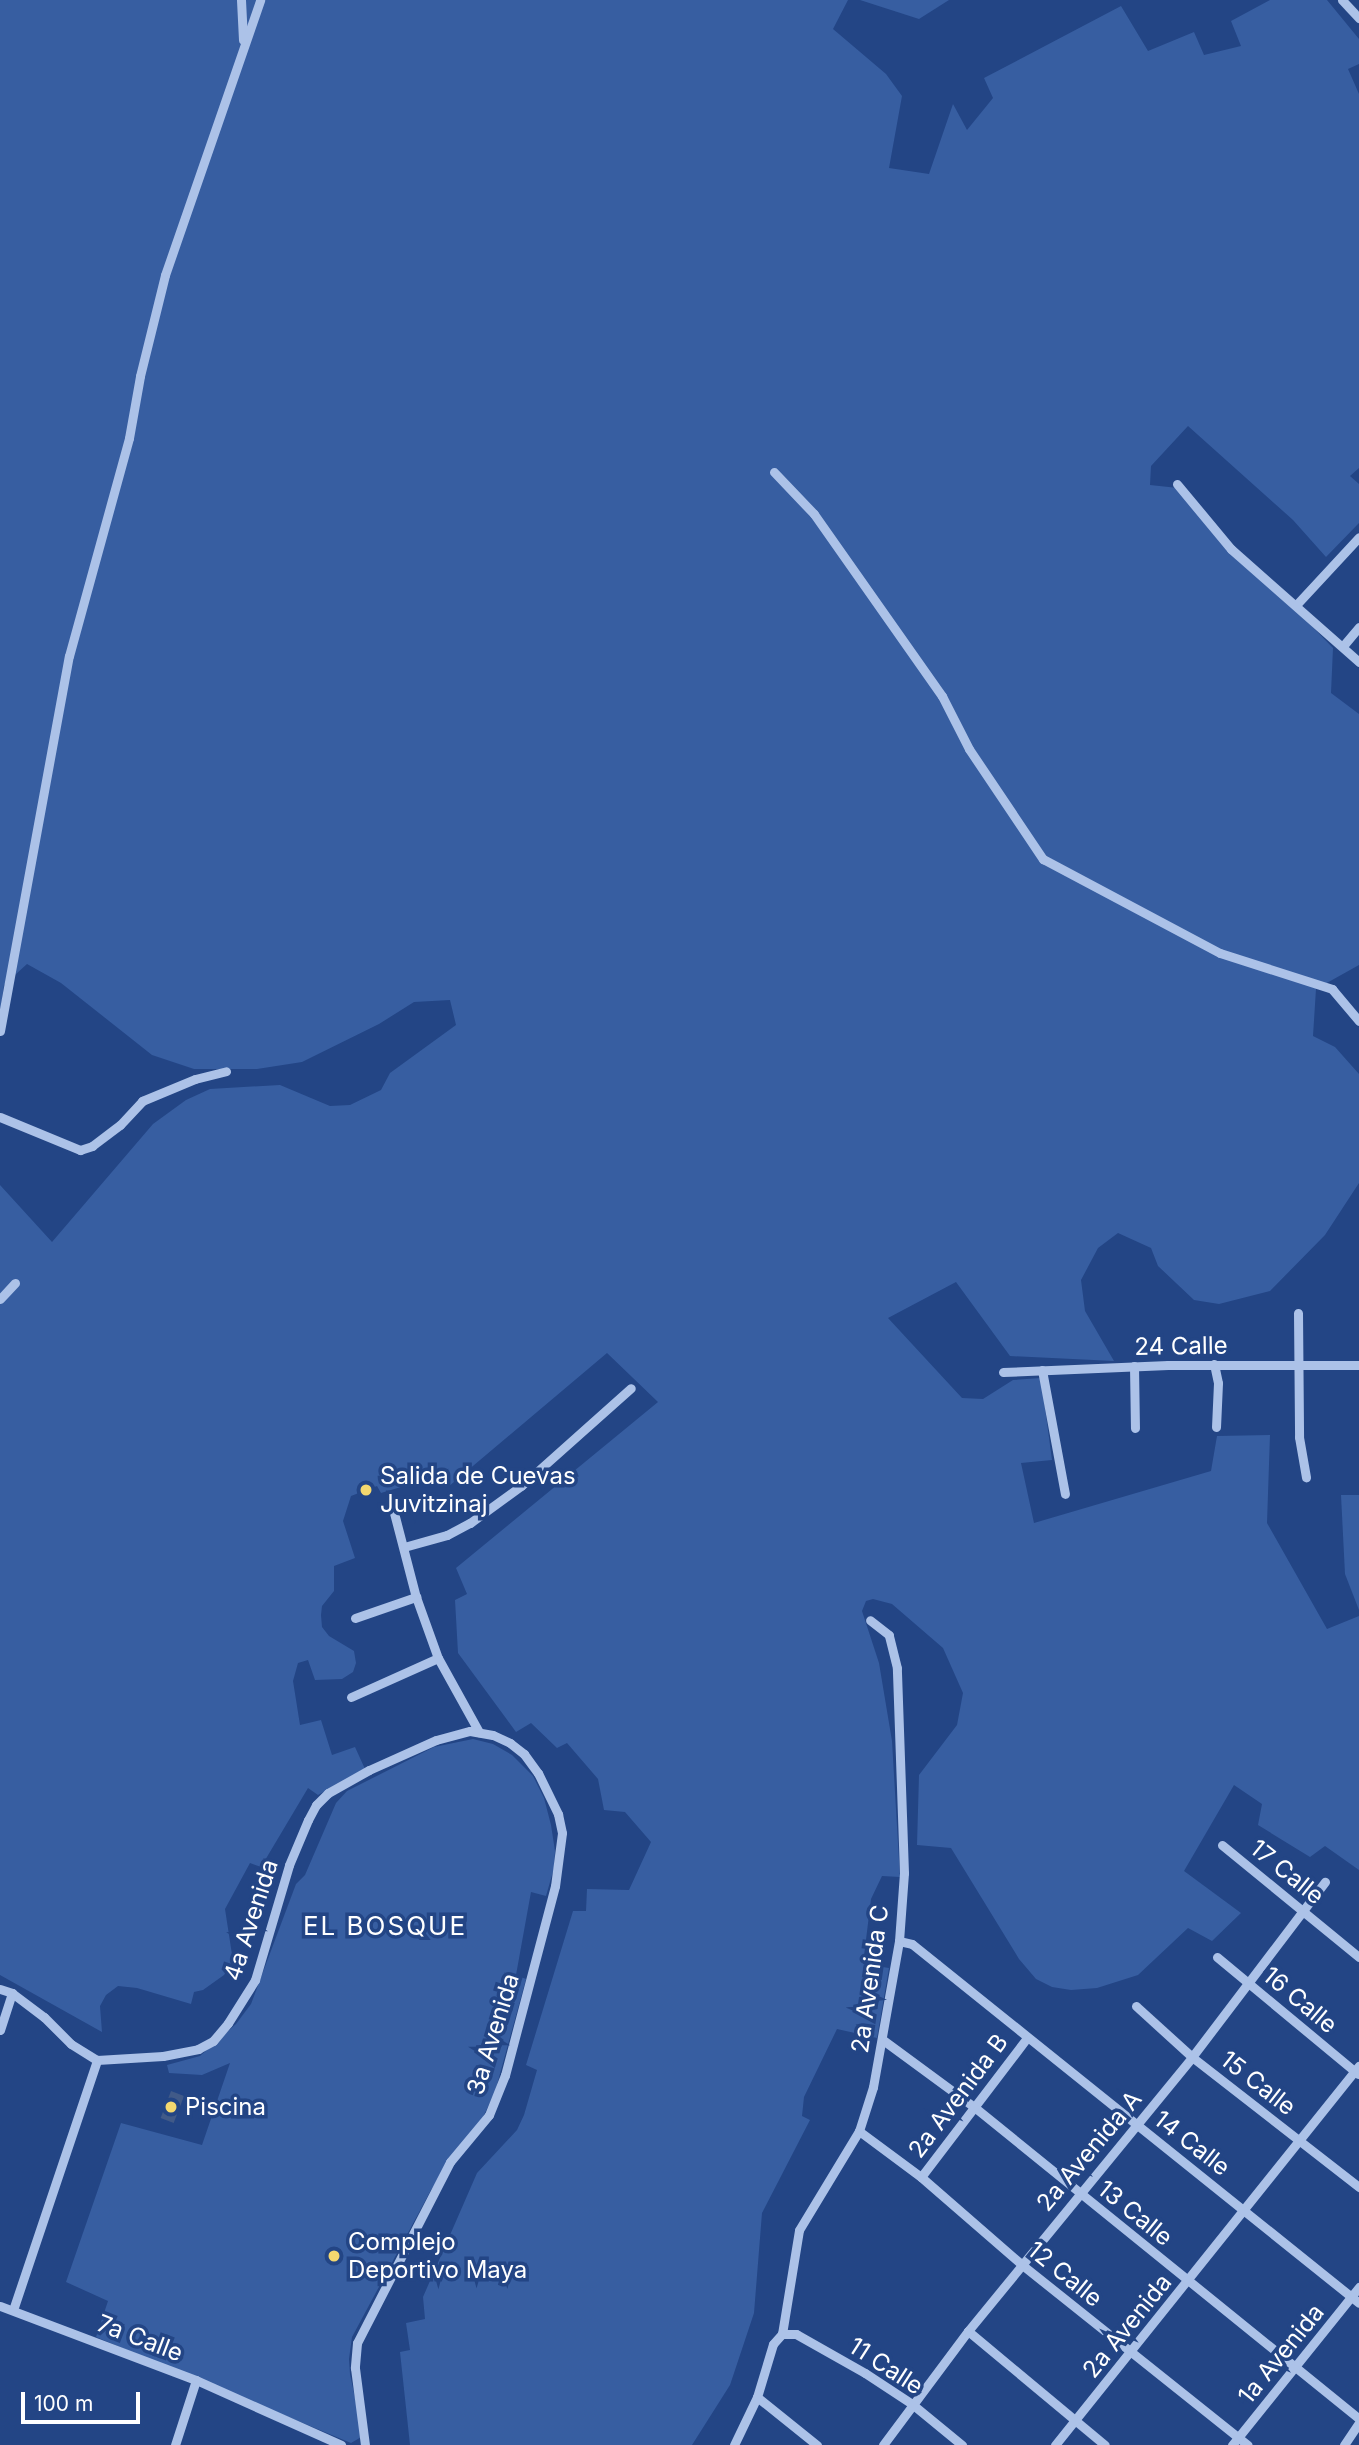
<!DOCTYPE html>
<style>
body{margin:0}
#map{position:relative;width:1359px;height:2445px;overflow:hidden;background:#234585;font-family:Inter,sans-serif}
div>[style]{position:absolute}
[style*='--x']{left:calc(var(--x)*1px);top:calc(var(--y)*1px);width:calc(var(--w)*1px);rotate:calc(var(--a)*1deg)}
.green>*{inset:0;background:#375ea1}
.water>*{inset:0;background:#415a88;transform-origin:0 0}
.minor>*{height:9px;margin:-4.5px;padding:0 4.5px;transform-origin:4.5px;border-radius:4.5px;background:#acc2e8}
.dots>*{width:19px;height:19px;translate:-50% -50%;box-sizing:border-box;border:4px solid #234585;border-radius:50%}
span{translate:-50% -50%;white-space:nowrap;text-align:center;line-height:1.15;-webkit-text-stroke:7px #234585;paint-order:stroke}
.street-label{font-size:24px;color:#fff}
.poi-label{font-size:24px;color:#fff}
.left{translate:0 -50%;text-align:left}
.neighbourhood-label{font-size:26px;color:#fff;letter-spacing:2px}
.scale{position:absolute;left:21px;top:2392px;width:119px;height:32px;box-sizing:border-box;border:4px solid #fff;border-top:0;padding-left:9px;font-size:21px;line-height:24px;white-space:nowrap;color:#fff;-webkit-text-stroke:5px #234585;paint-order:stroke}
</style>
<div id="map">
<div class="green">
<i style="clip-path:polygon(0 0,848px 0,833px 29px,886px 74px,902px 96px,889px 168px,929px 174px,953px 104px,967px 130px,993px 98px,984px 78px,1121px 6px,1148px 51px,1194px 32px,1204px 55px,1241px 46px,1231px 21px,1270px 0,1327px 0,1359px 39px,1359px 64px,1348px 69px,1359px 94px,1359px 468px,1350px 476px,1359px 484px,1359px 523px,1326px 557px,1293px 520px,1188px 426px,1151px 466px,1150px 485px,1178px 488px,1333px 648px,1331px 693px,1359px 714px,1359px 965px,1316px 989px,1313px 1036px,1335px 1047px,1359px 1074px,1359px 1183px,1325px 1235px,1270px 1291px,1219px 1304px,1194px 1300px,1158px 1266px,1151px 1248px,1118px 1233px,1098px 1248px,1081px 1280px,1085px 1311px,1114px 1361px,1010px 1356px,956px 1282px,888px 1318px,962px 1398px,983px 1399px,1013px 1380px,1041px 1378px,1052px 1460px,1021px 1463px,1034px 1523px,1211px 1471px,1217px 1436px,1270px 1435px,1267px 1523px,1327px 1629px,1359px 1616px,1359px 1870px,1325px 1846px,1310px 1857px,1258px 1825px,1262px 1804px,1234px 1785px,1184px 1871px,1241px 1913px,1212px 1941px,1188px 1928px,1138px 1975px,1097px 1988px,1071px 1990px,1052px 1987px,1036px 1979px,1019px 1959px,951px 1848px,917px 1845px,919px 1775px,957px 1725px,963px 1693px,943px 1648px,892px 1604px,873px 1599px,866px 1601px,862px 1611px,879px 1663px,892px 1741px,900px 1877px,882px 1876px,871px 1899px,863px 1964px,889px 1968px,877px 2038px,837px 2029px,804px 2097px,802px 2116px,810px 2120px,762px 2213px,754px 2313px,730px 2385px,692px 2445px,410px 2445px,400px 2352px,410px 2350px,406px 2323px,425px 2319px,423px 2297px,477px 2173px,517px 2130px,524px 2115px,537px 2070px,526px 2065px,573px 1911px,586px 1911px,587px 1889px,629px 1890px,651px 1842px,625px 1812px,604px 1810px,598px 1779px,567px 1743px,557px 1748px,531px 1723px,516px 1732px,458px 1653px,455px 1600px,467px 1594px,456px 1568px,658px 1402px,607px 1353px,448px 1487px,441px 1475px,381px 1493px,377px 1486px,351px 1496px,343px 1521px,355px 1558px,334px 1566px,334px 1591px,322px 1606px,321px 1615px,322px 1627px,329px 1636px,354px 1651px,356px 1663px,353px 1672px,342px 1679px,315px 1680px,308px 1660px,298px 1663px,293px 1681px,300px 1725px,321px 1720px,332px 1755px,355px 1747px,365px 1769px,318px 1795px,308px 1788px,261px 1867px,250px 1863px,225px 1909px,233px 1961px,224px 1975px,203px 1990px,194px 1992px,191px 2004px,137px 1988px,118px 1986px,106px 1995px,100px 2006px,102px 2032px,0 1975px,0 1185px,52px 1242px,153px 1124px,186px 1100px,210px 1089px,280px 1085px,330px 1106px,350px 1105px,381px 1090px,390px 1073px,456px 1025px,450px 1000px,414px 1002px,379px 1024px,302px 1062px,257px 1069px,194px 1069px,152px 1055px,61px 983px,27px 964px,4px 985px,0 1014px)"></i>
<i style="clip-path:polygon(860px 0,949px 0,919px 19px)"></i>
<i style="clip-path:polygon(1341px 1495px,1359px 1495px,1359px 1610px,1345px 1574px)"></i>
<i style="clip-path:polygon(473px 1739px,493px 1744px,512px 1755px,533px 1776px,544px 1798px,551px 1825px,555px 1851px,554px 1868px,546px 1896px,531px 1892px,516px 1975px,526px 1979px,495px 2092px,483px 2117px,431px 2190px,352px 2337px,349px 2359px,350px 2374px,363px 2436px,351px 2443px,96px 2337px,108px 2301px,66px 2282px,121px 2123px,202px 2145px,230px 2063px,202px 2075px,169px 2073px,167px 2065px,200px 2056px,236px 2024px,251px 2004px,296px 1884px,305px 1875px,336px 1803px,347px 1791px,434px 1747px)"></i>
</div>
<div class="water">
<i style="left:171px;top:2091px;width:14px;height:29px;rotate:21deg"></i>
</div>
<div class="minor">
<i style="--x:241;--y:0;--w:40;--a:87.1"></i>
<i style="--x:1342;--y:0;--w:25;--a:47"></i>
<i style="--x:774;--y:472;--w:58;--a:46.4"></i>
<i style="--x:814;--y:514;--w:223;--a:54.9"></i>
<i style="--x:942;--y:696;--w:59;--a:63"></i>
<i style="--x:969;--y:749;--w:133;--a:56.1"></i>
<i style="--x:1043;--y:859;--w:200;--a:28"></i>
<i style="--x:1220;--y:953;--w:118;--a:17.8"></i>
<i style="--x:1332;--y:989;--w:42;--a:49.8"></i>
<i style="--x:1177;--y:484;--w:85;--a:50.3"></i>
<i style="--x:1231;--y:549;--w:171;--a:41.4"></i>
<i style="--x:1297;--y:604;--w:91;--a:-47.2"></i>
<i style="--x:1343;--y:646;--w:25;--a:-50"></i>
<i style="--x:0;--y:1031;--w:381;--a:-79.6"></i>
<i style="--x:69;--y:656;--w:226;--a:-74.6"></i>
<i style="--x:129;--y:438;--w:63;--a:-79.9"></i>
<i style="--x:140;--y:376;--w:104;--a:-76.1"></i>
<i style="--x:165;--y:275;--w:291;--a:-70.9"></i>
<i style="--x:0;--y:1117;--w:87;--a:22.4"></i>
<i style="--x:80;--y:1150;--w:13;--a:-18"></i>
<i style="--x:92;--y:1146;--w:35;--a:-37"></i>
<i style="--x:120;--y:1125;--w:33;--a:-47"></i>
<i style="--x:142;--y:1101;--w:57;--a:-22.5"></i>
<i style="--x:195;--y:1079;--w:32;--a:-14"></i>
<i style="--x:0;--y:1299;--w:22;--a:-47"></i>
<i style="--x:1298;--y:1313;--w:124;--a:89.5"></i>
<i style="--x:1299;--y:1437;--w:41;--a:80.1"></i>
<i style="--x:1214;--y:1364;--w:19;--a:78"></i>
<i style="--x:1218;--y:1383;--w:44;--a:92.6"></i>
<i style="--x:1134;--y:1366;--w:62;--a:89.1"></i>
<i style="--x:1042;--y:1370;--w:126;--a:79.5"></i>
<i style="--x:1003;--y:1372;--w:165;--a:-2.4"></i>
<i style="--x:1168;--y:1365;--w:191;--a:0"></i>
<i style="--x:393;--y:1509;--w:91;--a:75.4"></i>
<i style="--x:416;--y:1597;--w:65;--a:70.2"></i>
<i style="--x:438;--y:1658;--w:85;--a:61"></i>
<i style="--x:404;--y:1547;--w:45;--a:-15.6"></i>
<i style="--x:447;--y:1535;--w:26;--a:-28"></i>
<i style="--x:470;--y:1523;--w:63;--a:-36"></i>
<i style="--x:521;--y:1486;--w:147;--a:-41.7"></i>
<i style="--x:355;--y:1618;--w:65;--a:-19"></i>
<i style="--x:351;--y:1697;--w:95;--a:-24.1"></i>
<i style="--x:1222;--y:1845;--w:177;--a:39.3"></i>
<i style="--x:899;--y:1941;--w:13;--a:13"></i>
<i style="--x:912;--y:1944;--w:573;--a:38.77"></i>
<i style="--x:1217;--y:1957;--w:183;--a:39.7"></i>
<i style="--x:0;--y:1989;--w:13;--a:18"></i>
<i style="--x:12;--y:1993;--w:40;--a:37"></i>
<i style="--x:44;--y:2017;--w:38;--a:45"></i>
<i style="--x:71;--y:2044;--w:31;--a:32"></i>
<i style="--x:1136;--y:2006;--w:76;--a:42.3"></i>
<i style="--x:1192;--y:2057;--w:212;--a:37.9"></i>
<i style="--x:0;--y:2030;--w:39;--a:-72"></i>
<i style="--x:883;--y:2040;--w:112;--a:36.3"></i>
<i style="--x:973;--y:2106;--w:497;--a:39"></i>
<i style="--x:97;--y:2060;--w:66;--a:-3.5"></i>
<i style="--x:163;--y:2056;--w:36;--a:-11"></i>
<i style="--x:198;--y:2049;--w:17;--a:-28"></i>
<i style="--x:213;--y:2041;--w:23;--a:-50"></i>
<i style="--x:228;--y:2023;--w:51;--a:-57.9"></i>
<i style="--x:255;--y:1980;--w:120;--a:-73.5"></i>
<i style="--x:289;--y:1865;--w:49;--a:-67.1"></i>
<i style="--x:308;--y:1820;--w:17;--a:-62"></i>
<i style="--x:316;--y:1805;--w:17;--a:-45"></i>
<i style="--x:328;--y:1793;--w:47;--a:-29.3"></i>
<i style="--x:369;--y:1770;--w:73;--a:-24.1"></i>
<i style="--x:436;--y:1740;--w:35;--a:-15"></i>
<i style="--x:470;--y:1731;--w:23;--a:10"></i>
<i style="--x:493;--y:1735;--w:19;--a:25"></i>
<i style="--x:510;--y:1743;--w:18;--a:38"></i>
<i style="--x:524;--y:1754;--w:24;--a:54"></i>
<i style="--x:538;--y:1773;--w:46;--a:64"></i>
<i style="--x:558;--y:1814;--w:19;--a:78"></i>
<i style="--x:562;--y:1833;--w:53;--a:97.5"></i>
<i style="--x:555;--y:1886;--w:196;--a:104.8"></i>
<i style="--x:505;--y:2075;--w:43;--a:111.8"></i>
<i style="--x:489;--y:2115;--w:61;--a:129.7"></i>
<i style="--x:450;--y:2162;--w:203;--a:117.2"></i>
<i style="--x:357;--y:2343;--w:25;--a:95"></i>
<i style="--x:355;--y:2368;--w:78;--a:82.6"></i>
<i style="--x:859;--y:2131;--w:77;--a:36.6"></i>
<i style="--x:921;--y:2177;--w:133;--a:41"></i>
<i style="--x:1021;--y:2264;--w:290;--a:38.6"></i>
<i style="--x:921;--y:2177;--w:173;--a:-52.7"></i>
<i style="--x:0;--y:2306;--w:210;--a:20.7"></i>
<i style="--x:196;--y:2380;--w:159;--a:24.1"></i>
<i style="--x:13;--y:2310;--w:264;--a:-71.4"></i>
<i style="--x:968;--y:2331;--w:178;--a:39.8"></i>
<i style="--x:782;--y:2334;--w:105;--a:-80.7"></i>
<i style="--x:799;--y:2230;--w:116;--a:-58.8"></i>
<i style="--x:859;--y:2131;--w:46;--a:-72.3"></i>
<i style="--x:873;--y:2087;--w:148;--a:-79.9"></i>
<i style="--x:899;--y:1941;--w:68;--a:-85.8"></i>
<i style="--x:904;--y:1873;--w:205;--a:-92"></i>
<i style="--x:897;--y:1668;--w:34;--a:-104"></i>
<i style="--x:889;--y:1635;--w:24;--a:-142"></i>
<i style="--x:782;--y:2334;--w:14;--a:0"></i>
<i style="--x:796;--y:2334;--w:79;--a:29.5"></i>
<i style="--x:865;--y:2373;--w:56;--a:33.4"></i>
<i style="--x:912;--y:2404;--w:65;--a:39.4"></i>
<i style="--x:757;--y:2397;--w:77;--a:38.7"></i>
<i style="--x:175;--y:2445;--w:68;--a:-72.1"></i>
<i style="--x:734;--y:2445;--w:53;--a:-64.4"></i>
<i style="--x:757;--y:2397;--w:55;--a:-73.2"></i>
<i style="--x:773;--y:2344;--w:13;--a:-48"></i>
<i style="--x:883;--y:2445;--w:142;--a:-53.3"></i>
<i style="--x:968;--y:2331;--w:354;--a:-50.7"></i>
<i style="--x:1192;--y:2057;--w:220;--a:-52.8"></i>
<i style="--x:1055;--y:2445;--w:486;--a:-51.3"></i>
<i style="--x:1232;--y:2445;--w:203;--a:-51.2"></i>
<i style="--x:1344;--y:2445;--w:27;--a:-56"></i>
</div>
<div class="dots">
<i style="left:366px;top:1490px;background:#f4d86f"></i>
<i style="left:171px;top:2107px;background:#f4d86f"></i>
<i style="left:334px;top:2256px;background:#f4d86f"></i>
</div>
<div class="street-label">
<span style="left:1181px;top:1346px;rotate:-1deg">24 Calle</span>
<span style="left:1287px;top:1872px;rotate:39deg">17 Calle</span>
<span style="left:251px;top:1920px;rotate:-72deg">4a Avenida</span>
<span style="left:870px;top:1979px;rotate:-82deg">2a Avenida C</span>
<span style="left:1300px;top:2000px;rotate:40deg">16 Calle</span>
<span style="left:493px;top:2034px;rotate:-73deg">3a Avenida</span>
<span style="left:1258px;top:2083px;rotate:38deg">15 Calle</span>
<span style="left:958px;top:2096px;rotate:-53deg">2a Avenida B</span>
<span style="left:1192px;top:2143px;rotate:38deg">14 Calle</span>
<span style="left:1089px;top:2151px;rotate:-50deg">2a Avenida A</span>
<span style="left:1135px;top:2213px;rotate:39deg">13 Calle</span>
<span style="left:1065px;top:2274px;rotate:39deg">12 Calle</span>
<span style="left:1127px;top:2326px;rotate:-51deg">2a Avenida</span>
<span style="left:140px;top:2338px;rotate:21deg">7a Calle</span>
<span style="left:1281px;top:2354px;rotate:-51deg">1a Avenida</span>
<span style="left:886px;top:2366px;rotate:33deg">11 Calle</span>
</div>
<div class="poi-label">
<span class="left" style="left:380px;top:1490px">Salida de Cuevas<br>Juvitzinaj</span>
<span class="left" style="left:185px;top:2107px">Piscina</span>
<span class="left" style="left:348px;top:2256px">Complejo<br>Deportivo Maya</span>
</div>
<div class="neighbourhood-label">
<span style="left:385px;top:1926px">EL BOSQUE</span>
</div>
<div class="scale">100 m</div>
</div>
